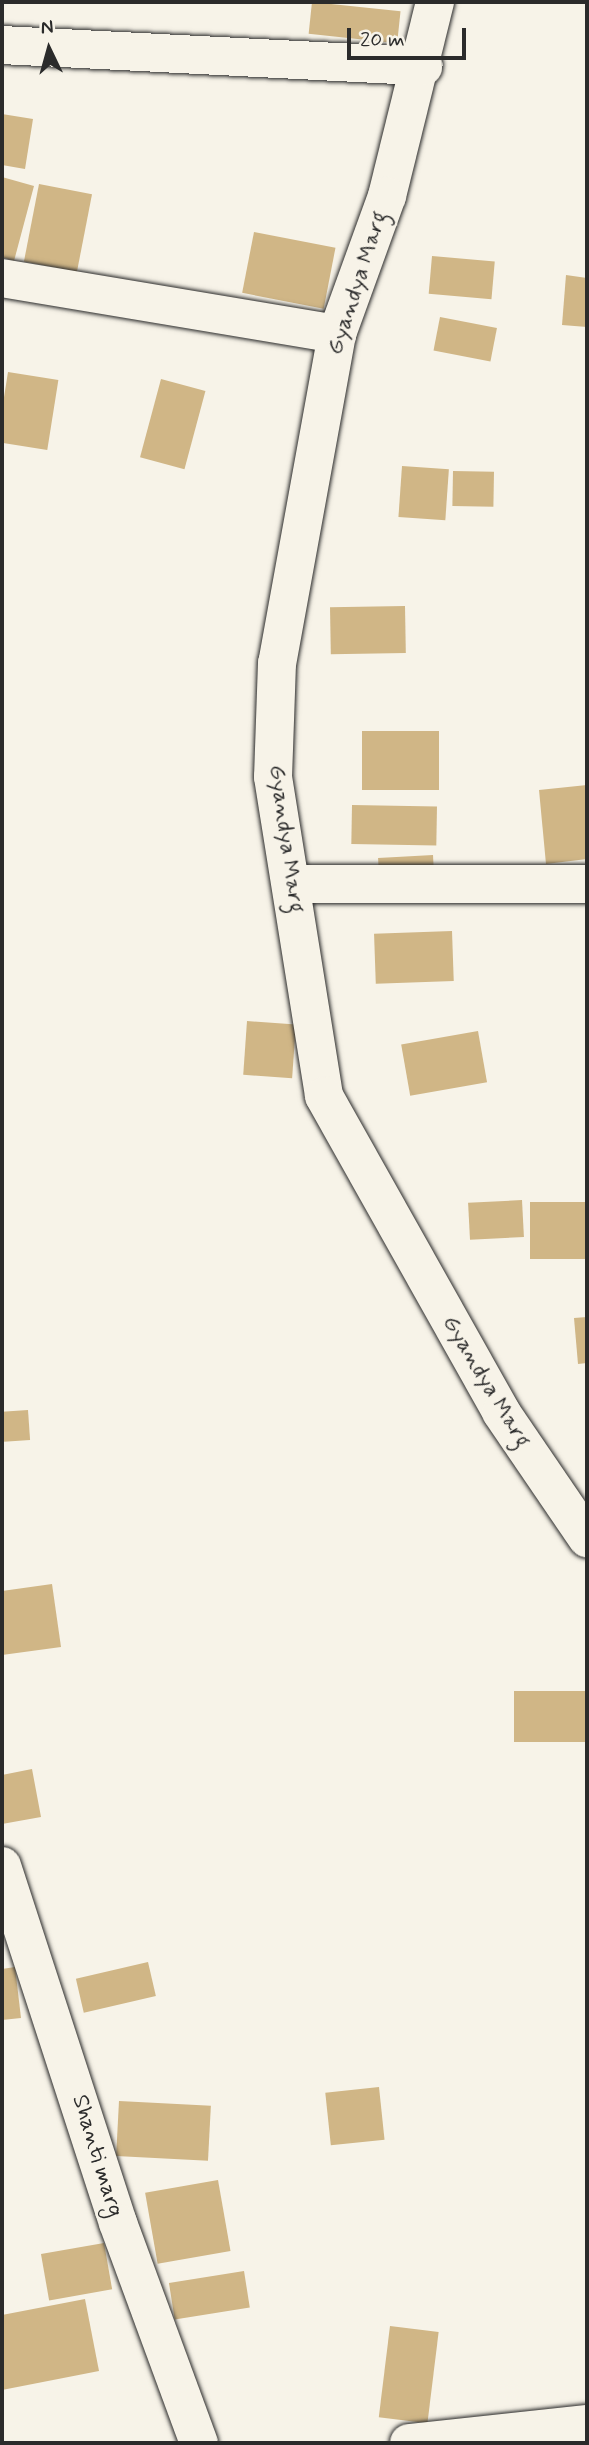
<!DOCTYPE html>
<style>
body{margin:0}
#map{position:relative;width:589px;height:2445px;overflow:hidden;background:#f7f3e8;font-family:Mynerve,sans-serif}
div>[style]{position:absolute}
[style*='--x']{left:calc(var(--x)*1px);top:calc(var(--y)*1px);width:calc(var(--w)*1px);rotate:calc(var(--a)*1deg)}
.building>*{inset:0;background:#d0b686;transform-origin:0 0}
.roads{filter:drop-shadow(0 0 2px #2b2b2b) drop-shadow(0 0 2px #2b2b2b)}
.minor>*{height:38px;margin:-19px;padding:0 19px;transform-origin:19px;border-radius:19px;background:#f7f3e8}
span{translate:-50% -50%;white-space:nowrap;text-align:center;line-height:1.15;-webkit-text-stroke:5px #f7f3e8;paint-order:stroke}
.street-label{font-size:23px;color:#2b2b2b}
.frame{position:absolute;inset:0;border:4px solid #2b2b2b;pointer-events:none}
.north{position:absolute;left:14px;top:14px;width:70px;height:70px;-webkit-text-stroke:5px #f7f3e8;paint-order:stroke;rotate:355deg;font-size:19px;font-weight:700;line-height:28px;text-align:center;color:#2b2b2b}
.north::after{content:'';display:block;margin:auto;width:24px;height:32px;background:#2b2b2b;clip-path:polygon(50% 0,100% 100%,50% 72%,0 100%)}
.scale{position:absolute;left:347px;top:28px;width:119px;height:32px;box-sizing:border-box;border:4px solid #2b2b2b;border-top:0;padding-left:9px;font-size:21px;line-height:24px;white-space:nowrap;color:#2b2b2b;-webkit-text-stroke:5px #f7f3e8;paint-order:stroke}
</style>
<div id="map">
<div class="building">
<i style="left:312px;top:2px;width:89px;height:32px;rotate:6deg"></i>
<i style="clip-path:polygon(2px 114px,33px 119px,25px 169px,2px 165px)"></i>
<i style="clip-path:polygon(2px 177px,34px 186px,14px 261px,2px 257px)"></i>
<i style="left:39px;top:184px;width:54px;height:79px;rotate:11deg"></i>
<i style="left:254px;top:232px;width:83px;height:62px;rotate:11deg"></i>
<i style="left:432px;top:256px;width:63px;height:38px;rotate:5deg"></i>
<i style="clip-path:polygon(566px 275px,587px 278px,587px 327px,562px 325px)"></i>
<i style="left:440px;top:317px;width:58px;height:34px;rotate:11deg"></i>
<i style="left:8px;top:372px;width:51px;height:71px;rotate:9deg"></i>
<i style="left:161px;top:379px;width:46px;height:81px;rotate:15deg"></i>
<i style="left:402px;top:466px;width:47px;height:51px;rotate:4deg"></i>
<i style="left:453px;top:471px;width:41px;height:35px;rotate:1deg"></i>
<i style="left:405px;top:606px;width:47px;height:75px;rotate:89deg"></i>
<i style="left:362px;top:731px;width:77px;height:59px"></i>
<i style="clip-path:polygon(587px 785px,587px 859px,546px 864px,539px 790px)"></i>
<i style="left:352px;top:805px;width:85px;height:39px;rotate:1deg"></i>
<i style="left:433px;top:855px;width:18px;height:55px;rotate:87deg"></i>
<i style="left:452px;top:931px;width:50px;height:78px;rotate:88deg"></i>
<i style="left:247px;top:1021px;width:49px;height:54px;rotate:4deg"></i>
<i style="left:478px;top:1031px;width:52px;height:78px;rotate:80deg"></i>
<i style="left:522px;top:1200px;width:37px;height:54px;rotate:87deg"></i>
<i style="left:587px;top:1202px;width:57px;height:57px;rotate:90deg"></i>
<i style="clip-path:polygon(587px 1317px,587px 1363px,578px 1364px,574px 1318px)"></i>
<i style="left:28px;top:1410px;width:30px;height:26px;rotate:86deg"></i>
<i style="clip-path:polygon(52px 1584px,61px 1647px,2px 1655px,2px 1591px)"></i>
<i style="left:587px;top:1691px;width:51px;height:73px;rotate:90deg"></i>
<i style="clip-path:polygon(32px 1769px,41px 1817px,2px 1824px,2px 1775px)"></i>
<i style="left:148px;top:1962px;width:35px;height:74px;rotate:77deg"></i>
<i style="clip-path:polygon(15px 1967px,21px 2018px,2px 2020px,2px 1969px)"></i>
<i style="left:379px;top:2087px;width:53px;height:54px;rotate:84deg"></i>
<i style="left:119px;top:2101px;width:92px;height:55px;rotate:3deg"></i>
<i style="left:218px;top:2180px;width:72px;height:74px;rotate:80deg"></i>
<i style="left:104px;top:2243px;width:47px;height:64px;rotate:80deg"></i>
<i style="left:244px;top:2271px;width:37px;height:76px;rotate:81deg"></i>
<i style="clip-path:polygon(85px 2299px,99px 2371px,2px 2390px,2px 2315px)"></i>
<i style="left:390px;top:2326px;width:49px;height:92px;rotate:7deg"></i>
</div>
<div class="roads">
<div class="minor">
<i style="--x:435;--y:2;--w:200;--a:103.9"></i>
<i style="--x:387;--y:196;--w:147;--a:109.9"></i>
<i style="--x:337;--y:334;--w:334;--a:100.3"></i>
<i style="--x:277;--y:663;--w:114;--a:92"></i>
<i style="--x:273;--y:777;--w:323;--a:80.9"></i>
<i style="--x:324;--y:1096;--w:362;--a:60.7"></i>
<i style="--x:501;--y:1412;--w:153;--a:55.7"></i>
<i style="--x:2;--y:45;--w:422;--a:2.9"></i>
<i style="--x:2;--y:278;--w:340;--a:9.5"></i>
<i style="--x:291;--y:884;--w:296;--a:0"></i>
<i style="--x:2;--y:1866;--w:375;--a:72"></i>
<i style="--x:118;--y:2223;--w:234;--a:69.8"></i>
<i style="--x:409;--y:2443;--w:179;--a:-6.1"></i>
</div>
</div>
<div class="street-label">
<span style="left:358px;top:283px;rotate:-72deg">Gyandya Marg</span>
<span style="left:286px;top:839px;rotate:82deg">Gyandya Marg</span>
<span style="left:486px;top:1382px;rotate:59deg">Gyandya Marg</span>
<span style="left:97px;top:2156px;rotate:73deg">Shanti marg</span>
</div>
<div class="frame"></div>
<div class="north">N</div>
<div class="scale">20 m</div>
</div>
